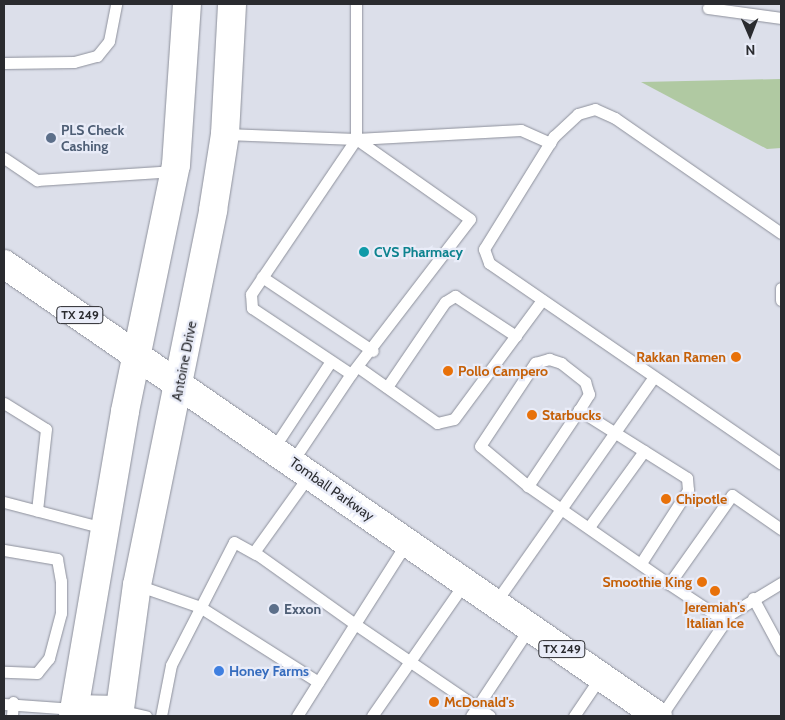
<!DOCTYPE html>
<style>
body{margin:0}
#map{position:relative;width:785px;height:720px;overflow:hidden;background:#dcdfea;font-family:Cabin,sans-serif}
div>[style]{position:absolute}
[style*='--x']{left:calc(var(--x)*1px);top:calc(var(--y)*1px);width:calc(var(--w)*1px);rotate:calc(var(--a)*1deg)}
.green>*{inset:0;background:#b0c9a2}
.roads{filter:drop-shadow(0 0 1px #8d909b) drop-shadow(0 0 1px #8d909b)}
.service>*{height:11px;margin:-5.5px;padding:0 5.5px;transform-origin:5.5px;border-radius:5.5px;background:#fff}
.secondary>*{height:28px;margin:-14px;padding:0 14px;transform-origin:14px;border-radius:14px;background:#fff}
.primary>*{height:28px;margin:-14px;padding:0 14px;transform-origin:14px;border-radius:14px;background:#fff}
.dots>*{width:14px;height:14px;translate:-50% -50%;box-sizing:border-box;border:2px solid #e9ecf8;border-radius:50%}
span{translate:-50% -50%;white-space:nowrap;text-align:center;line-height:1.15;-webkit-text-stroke:4.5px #e9ecf8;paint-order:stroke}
.shield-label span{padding:1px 4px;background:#e9ecf8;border:1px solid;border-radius:4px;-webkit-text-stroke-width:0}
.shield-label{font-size:12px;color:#2a2b2f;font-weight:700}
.service-label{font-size:14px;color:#4e5e75;font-weight:700}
.left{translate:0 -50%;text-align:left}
.culture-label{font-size:14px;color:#0d838f;font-weight:700}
.food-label{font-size:14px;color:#c56008;font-weight:700}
.right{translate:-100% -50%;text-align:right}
.street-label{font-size:14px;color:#2a2b2f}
.shop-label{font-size:14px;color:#366cbe;font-weight:700}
.frame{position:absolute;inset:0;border:5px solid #2a2b2f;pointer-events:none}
.north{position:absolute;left:725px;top:10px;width:50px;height:50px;-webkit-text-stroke:4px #e9ecf8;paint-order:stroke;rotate:179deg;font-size:14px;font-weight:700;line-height:20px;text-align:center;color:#2a2b2f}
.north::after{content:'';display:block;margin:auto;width:18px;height:22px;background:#2a2b2f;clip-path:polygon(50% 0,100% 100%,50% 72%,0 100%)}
</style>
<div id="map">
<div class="green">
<i style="clip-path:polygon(781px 79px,781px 148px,767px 149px,641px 82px)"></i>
</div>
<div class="roads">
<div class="service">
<i style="--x:708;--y:8;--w:74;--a:7.8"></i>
<i style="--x:4;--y:63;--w:70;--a:-0.8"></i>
<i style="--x:74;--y:62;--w:24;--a:-15"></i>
<i style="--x:97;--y:56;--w:19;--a:-51"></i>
<i style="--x:109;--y:41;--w:38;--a:-79"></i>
<i style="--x:225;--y:134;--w:131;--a:2.2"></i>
<i style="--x:356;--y:139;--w:165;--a:-3.1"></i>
<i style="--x:521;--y:130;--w:32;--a:24"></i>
<i style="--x:4;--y:158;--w:40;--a:34"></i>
<i style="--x:37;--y:180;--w:138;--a:-3.7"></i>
<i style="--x:781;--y:233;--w:202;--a:-145.3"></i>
<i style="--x:615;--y:118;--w:22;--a:-156"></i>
<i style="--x:595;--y:109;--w:18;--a:164"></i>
<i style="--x:578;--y:114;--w:33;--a:137"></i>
<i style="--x:554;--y:136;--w:133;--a:121.8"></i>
<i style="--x:484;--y:249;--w:15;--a:70"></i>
<i style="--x:489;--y:263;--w:354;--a:34.5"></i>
<i style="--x:262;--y:277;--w:133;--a:33.7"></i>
<i style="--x:781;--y:288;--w:12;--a:90"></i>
<i style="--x:358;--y:367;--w:97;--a:35.3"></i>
<i style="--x:437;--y:423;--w:17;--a:-13"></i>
<i style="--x:454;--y:419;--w:148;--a:-53.5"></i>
<i style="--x:351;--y:374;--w:119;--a:-146.3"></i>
<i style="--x:252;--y:308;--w:14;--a:-94"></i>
<i style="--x:251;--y:294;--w:187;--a:-55.9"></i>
<i style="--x:387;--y:387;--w:103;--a:-55.7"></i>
<i style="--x:445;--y:302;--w:12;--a:-31"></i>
<i style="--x:455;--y:296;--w:73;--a:33.3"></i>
<i style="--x:4;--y:403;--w:49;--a:31.8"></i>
<i style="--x:46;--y:429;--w:82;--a:96.3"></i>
<i style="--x:273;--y:449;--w:105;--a:-56.6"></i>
<i style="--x:292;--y:462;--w:106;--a:-56.2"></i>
<i style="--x:351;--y:374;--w:195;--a:-52.5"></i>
<i style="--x:470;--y:219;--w:139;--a:-144.9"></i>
<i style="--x:356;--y:139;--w:135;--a:-90"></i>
<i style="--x:528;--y:486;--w:62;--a:-140.2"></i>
<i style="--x:480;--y:446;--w:100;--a:-56.5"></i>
<i style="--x:535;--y:363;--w:15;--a:-16"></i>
<i style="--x:549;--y:359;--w:13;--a:18"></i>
<i style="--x:561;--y:363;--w:31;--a:38"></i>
<i style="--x:585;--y:382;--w:13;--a:72"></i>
<i style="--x:589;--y:394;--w:19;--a:122"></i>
<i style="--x:4;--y:502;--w:103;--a:14.6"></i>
<i style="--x:589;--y:527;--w:94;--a:-54.1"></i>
<i style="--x:407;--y:542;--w:97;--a:122.4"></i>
<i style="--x:355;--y:624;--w:163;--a:34.3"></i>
<i style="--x:4;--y:550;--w:54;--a:9.6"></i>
<i style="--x:57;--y:559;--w:22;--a:80"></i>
<i style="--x:61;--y:581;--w:32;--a:90"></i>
<i style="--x:61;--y:613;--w:47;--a:104.9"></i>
<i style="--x:49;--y:658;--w:19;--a:129"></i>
<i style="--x:37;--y:673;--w:33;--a:-178"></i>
<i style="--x:641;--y:563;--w:87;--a:-57.2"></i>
<i style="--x:688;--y:490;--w:12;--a:-95"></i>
<i style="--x:687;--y:478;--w:128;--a:-147.8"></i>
<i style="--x:579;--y:410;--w:92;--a:123.9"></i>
<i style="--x:528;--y:486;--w:172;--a:34.8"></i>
<i style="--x:137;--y:585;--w:67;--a:19.2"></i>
<i style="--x:200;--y:607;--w:140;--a:32.4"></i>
<i style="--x:753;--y:598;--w:59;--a:61.7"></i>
<i style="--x:495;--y:603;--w:276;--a:-54.9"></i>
<i style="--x:725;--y:621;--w:67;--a:-146.5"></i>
<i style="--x:669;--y:584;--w:109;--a:-54.7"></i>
<i style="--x:732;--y:495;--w:60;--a:34.8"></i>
<i style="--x:4;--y:704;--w:70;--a:4.1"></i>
<i style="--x:119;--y:710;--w:28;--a:13"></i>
<i style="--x:12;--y:716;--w:14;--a:-86"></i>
<i style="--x:161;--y:716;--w:52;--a:-78.9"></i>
<i style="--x:171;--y:665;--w:138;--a:-62.9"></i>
<i style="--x:234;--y:542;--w:25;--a:29"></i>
<i style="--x:297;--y:716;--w:109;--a:-57.8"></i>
<i style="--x:355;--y:624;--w:124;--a:-144.5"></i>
<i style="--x:254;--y:552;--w:96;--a:-54.3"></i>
<i style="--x:372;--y:716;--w:163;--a:-55.2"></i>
<i style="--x:471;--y:716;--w:107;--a:-56.5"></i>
<i style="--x:574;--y:716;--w:48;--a:-56"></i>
<i style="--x:661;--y:716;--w:123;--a:-55.9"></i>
<i style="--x:730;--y:614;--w:60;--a:-31.3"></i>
</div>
<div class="secondary">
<i style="--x:74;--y:709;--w:45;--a:1.3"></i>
<i style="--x:73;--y:716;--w:309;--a:-80.3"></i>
<i style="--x:125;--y:411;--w:251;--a:-78.3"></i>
<i style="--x:176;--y:165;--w:161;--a:-86.1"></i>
<i style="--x:119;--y:716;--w:132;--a:-82.2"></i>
<i style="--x:137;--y:585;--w:383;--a:-78.5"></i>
<i style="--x:213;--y:210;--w:77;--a:-81"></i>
<i style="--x:225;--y:134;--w:130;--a:-86.9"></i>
</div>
<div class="primary">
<i style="--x:4;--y:264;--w:795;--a:34.65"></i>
</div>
</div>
<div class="dots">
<i style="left:51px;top:138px;background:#5c6f8a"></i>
<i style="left:364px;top:252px;background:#0f9aa8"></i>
<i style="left:736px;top:357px;background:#e8710a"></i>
<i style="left:448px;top:371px;background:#e8710a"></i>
<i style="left:532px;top:415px;background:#e8710a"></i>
<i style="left:666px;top:499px;background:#e8710a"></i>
<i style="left:702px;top:582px;background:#e8710a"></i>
<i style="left:715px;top:591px;background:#e8710a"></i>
<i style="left:274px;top:609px;background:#5c6f8a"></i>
<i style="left:219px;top:671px;background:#3f7fe0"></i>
<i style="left:434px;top:702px;background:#e8710a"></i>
</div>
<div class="shield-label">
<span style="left:80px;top:315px">TX 249</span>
<span style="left:562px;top:649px">TX 249</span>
</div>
<div class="service-label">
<span class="left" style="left:61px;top:138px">PLS Check<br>Cashing</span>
<span class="left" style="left:284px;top:609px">Exxon</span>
</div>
<div class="culture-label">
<span class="left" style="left:374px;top:252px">CVS Pharmacy</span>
</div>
<div class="food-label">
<span class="right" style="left:726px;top:357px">Rakkan Ramen</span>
<span class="left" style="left:458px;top:371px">Pollo Campero</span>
<span class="left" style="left:542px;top:415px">Starbucks</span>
<span class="left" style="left:676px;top:499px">Chipotle</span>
<span class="right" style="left:692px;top:582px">Smoothie King</span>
<span style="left:715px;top:615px">Jeremiah's<br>Italian Ice</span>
<span class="left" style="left:444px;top:702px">McDonald's</span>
</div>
<div class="street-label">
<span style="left:184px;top:361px;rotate:-79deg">Antoine Drive</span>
<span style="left:332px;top:489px;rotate:35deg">Tomball Parkway</span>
</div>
<div class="shop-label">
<span class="left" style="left:229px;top:671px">Honey Farms</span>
</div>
<div class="frame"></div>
<div class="north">N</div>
</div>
